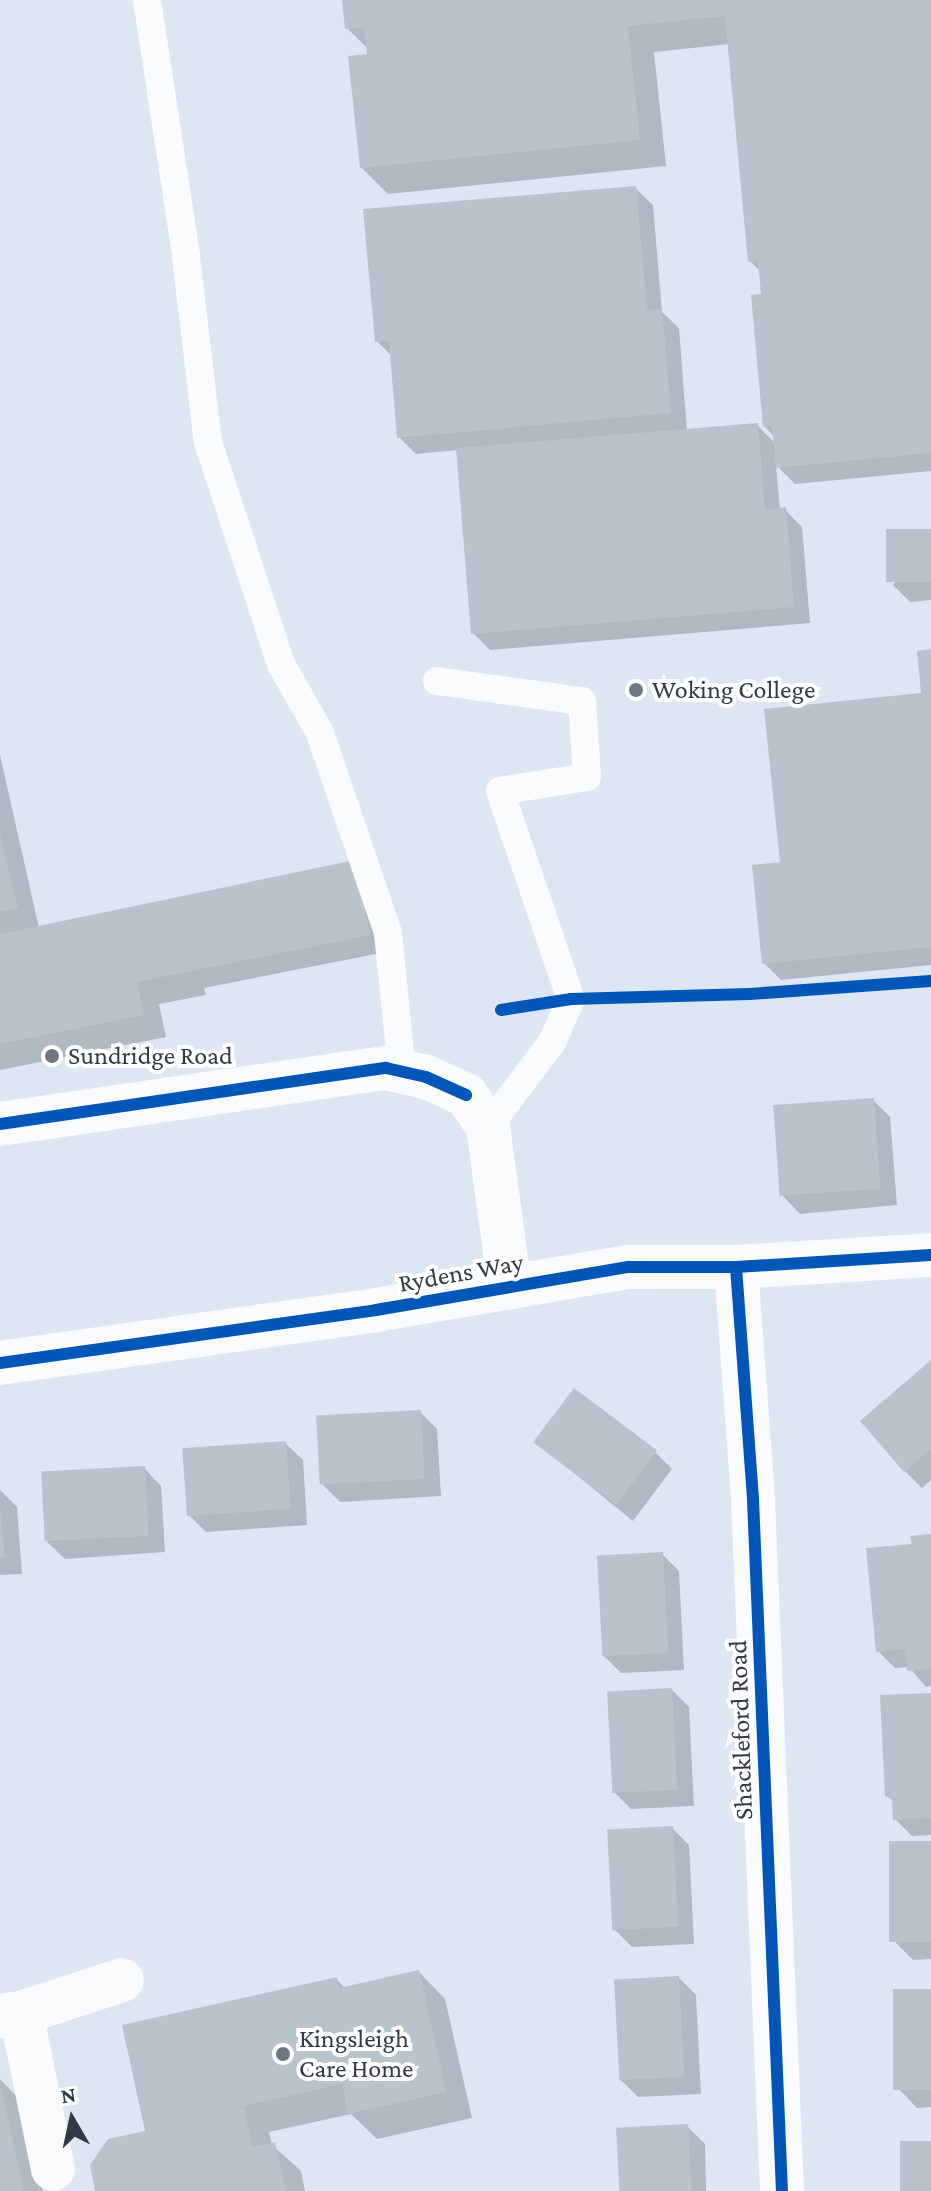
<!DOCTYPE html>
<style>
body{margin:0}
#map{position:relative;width:931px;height:2191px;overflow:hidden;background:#dde6f3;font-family:"Crimson Pro",serif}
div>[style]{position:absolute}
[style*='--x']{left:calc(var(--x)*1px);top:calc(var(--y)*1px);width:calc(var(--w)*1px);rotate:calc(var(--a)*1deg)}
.shadow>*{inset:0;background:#0003}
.building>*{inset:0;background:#b8c3cc;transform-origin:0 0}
.lane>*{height:28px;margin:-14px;padding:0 14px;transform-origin:14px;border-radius:14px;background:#fafbfd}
.street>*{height:44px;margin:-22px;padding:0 22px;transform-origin:22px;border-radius:22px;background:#fafbfd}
.cycleway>*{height:12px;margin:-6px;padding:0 6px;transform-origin:6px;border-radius:6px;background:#0057b8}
.dots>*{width:22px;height:22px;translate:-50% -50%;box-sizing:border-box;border:4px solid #fff;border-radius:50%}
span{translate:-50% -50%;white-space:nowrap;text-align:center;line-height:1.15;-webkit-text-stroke:8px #fff;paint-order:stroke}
.poi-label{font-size:26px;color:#313a46}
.left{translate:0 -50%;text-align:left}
.street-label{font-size:26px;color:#313a46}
.north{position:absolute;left:32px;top:2079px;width:80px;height:80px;-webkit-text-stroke:6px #fff;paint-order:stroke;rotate:351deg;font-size:22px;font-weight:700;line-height:32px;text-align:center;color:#313a46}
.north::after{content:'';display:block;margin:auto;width:28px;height:36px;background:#313a46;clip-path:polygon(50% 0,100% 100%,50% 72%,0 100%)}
</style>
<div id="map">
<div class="shadow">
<i style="clip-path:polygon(344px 0,931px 0,931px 471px,795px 484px,776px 465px,780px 510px,785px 510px,802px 527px,810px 623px,490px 650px,473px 633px,458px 450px,416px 454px,399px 437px,392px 356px,377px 341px,635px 188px,653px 205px,662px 312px,679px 328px,687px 431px,757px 425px,776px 444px,775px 437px,765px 427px,763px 296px,761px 272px,750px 261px,730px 44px,654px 52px,666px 166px,388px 194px,362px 168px,369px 50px,347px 28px)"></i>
<i style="clip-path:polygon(931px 531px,931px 600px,910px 602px,893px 585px)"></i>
<i style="clip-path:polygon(931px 651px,931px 965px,781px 980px,764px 963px,782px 864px,923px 694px)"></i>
<i style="clip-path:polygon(0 755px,39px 928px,371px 880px,386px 952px,204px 988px,206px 995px,159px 1004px,166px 1037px,0 1070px)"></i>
<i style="clip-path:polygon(873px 1100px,890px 1117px,897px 1205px,800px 1214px,783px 1196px)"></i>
<i style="clip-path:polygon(931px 1363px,931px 1480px,922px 1488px,905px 1471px)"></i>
<i style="clip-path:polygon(420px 1412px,437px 1429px,441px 1496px,340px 1502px,323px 1485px)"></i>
<i style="clip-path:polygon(536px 1442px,655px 1452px,672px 1469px,633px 1521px)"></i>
<i style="clip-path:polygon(285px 1443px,303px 1460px,307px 1525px,206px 1532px,189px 1515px)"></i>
<i style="clip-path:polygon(144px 1468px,161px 1486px,165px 1552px,65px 1559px,47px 1542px)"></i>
<i style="clip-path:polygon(0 1490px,17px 1507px,22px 1574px,0 1575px)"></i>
<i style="clip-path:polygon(931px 1536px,931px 1686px,926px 1687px,909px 1667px,895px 1668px,878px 1651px,914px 1546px)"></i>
<i style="clip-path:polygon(662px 1554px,679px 1571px,684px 1670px,621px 1673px,604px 1656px)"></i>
<i style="clip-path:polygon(672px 1690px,689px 1707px,694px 1806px,631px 1809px,614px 1792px)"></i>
<i style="clip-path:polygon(931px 1695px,931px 1835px,912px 1836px,895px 1819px,894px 1802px,887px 1795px)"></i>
<i style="clip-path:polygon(672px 1828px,689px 1845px,694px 1944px,632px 1947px,615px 1930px)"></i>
<i style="clip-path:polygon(931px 1843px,931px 1959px,913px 1960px,896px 1943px)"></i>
<i style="clip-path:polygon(419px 1972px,445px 1999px,472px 2118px,377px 2139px,351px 2114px,269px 2132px,272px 2145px,301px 2171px,305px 2191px,97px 2191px,148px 2133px,336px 1979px,346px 1989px)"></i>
<i style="clip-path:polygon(679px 1978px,696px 1995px,701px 2094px,638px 2097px,621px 2080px)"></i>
<i style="clip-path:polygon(931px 1991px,931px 2107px,917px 2108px,900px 2090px)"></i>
<i style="clip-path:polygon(0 2079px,24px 2104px,43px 2191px,0 2191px)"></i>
<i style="clip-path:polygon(688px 2127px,705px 2144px,706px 2191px,620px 2191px)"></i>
</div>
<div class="building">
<i style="clip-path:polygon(342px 0,931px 0,931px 453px,776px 468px,772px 426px,763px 427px,751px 295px,761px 294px,758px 261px,748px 262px,725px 16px,628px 26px,640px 140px,360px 168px,348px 56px,367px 54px,364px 28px,345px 29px)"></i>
<i style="clip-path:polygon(636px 186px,647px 310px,662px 309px,671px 413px,397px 438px,389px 341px,375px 342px,363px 209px)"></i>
<i style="clip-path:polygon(758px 423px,765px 510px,786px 507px,794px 607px,471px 634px,456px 448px)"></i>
<i style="left:931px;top:529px;width:53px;height:45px;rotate:90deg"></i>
<i style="clip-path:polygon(931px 649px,931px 947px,762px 964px,752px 865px,780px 862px,764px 709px,921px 693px,917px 651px)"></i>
<i style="clip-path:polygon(0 834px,18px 908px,0 912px)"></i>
<i style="clip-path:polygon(355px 860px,370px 935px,137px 982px,144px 1015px,0 1044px,0 934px)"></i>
<i style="left:874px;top:1098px;width:91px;height:101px;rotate:86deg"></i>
<i style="clip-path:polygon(931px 1360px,931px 1449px,904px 1472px,860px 1421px)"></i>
<i style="left:574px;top:1388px;width:104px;height:68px;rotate:37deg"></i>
<i style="left:421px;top:1410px;width:69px;height:105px;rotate:87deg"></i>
<i style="left:286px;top:1441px;width:68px;height:104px;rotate:86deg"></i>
<i style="left:145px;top:1466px;width:70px;height:104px;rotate:87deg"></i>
<i style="clip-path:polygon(0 1508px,5px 1557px,0 1558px)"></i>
<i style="clip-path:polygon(931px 1534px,931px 1668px,907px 1671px,905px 1649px,876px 1652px,866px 1548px,912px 1544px,910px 1536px)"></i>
<i style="left:663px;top:1552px;width:101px;height:66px;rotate:87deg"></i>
<i style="left:672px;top:1688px;width:102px;height:65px;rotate:87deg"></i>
<i style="clip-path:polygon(931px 1693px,931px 1818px,893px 1820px,892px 1799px,885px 1796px,880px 1695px)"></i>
<i style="left:673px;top:1826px;width:101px;height:66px;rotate:87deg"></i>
<i style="left:931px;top:1841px;width:101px;height:42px;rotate:90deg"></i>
<i style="clip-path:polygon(419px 1970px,446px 2092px,348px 2114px,342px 2084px,244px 2106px,252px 2147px,275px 2142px,286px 2191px,95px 2191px,90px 2165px,108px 2139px,145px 2131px,122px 2025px,337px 1977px,339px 1988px)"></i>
<i style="left:679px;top:1976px;width:101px;height:65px;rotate:87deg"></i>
<i style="left:931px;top:1989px;width:101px;height:38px;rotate:90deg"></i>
<i style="clip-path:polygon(0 2088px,1px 2088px,24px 2191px,0 2191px)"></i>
<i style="left:688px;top:2124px;width:67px;height:72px;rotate:87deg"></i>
<i style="left:931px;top:2141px;width:50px;height:31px;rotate:90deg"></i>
</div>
<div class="lane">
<i style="--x:147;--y:0;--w:259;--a:81.3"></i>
<i style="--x:186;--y:256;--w:187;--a:83.3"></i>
<i style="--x:208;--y:442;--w:234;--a:71.8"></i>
<i style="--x:281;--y:664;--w:79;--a:60.5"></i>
<i style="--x:320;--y:733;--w:211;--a:71.2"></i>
<i style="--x:388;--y:933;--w:140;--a:84.2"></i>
<i style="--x:437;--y:681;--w:146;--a:7.9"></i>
<i style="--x:582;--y:701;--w:76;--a:86.2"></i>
<i style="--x:587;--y:777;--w:88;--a:170.9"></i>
<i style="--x:500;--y:791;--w:220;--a:71.2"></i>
<i style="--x:571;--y:999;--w:47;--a:113.8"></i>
<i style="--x:552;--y:1042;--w:106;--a:127"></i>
</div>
<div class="street">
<i style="--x:0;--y:1124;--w:390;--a:-8.3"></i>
<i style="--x:386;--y:1068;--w:41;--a:12.7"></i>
<i style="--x:426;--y:1077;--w:44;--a:24.2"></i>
<i style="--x:466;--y:1095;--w:39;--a:55"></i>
<i style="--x:488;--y:1127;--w:162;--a:82.2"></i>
<i style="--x:736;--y:1267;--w:234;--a:85.8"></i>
<i style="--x:753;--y:1500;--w:692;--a:87.6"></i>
<i style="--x:0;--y:1363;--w:380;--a:-8"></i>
<i style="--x:376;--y:1310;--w:256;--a:-9.7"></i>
<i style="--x:628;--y:1267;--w:108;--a:0"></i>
<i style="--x:736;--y:1267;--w:195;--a:-3.5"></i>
<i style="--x:21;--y:2013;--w:159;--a:78.4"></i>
<i style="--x:0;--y:2016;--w:21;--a:-8"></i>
<i style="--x:21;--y:2013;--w:106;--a:-18.1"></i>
</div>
<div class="cycleway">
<i style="--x:501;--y:1010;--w:71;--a:-8.9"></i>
<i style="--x:571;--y:999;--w:179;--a:-1.6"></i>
<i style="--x:750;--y:994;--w:181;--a:-4.1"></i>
<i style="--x:0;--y:1124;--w:390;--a:-8.3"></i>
<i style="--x:386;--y:1068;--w:41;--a:12.7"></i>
<i style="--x:426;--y:1077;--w:44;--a:24.2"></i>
<i style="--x:736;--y:1267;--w:234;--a:85.8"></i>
<i style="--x:753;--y:1500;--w:692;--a:87.6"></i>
<i style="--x:0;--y:1363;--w:380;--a:-8"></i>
<i style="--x:376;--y:1310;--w:256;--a:-9.7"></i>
<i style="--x:628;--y:1267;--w:108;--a:0"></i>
<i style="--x:736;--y:1267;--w:195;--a:-3.5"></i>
</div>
<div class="dots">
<i style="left:636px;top:690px;background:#6d7683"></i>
<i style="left:52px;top:1056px;background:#6d7683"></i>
<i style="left:283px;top:2054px;background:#6d7683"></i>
</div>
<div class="poi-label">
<span class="left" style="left:652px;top:690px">Woking College</span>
<span class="left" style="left:68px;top:1056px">Sundridge Road</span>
<span class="left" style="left:299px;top:2054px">Kingsleigh<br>Care Home</span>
</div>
<div class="street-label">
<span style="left:461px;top:1273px;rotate:-10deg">Rydens Way</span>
<span style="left:741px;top:1730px;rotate:-92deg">Shackleford Road</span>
</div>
<div class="north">N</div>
</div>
